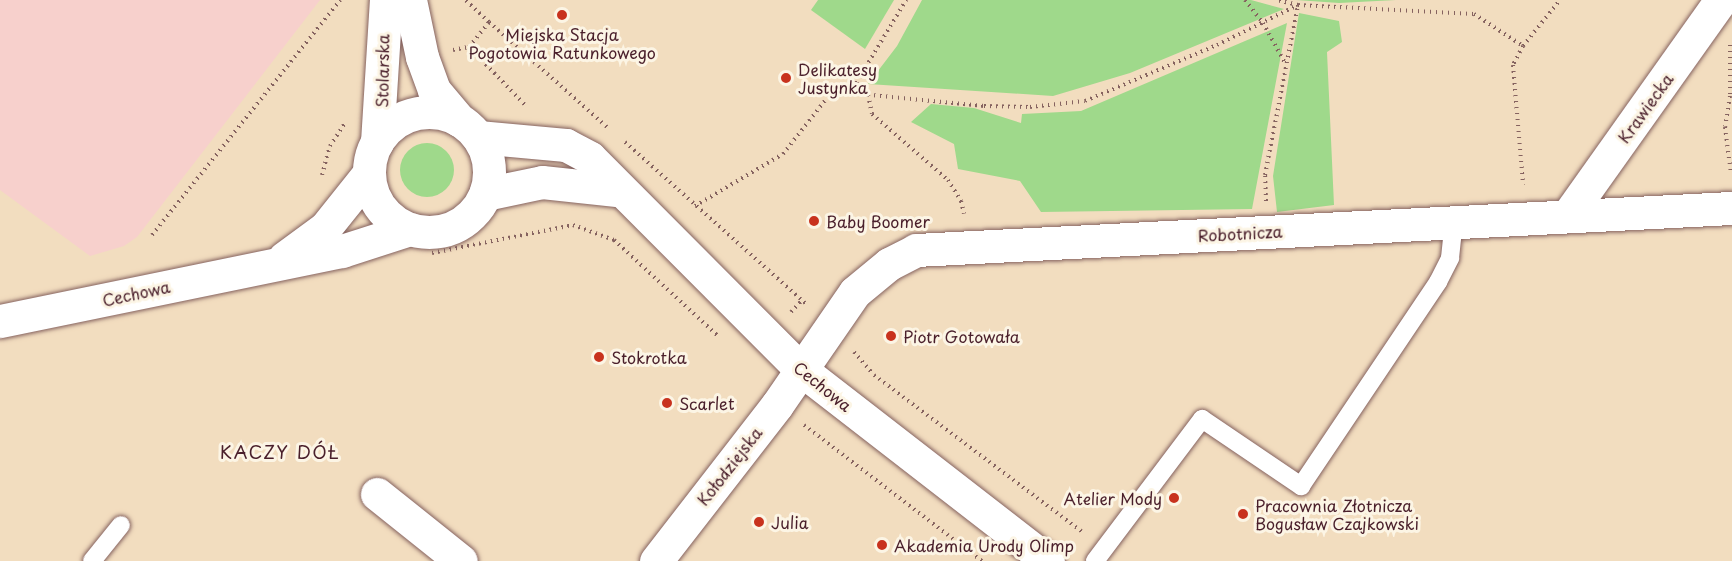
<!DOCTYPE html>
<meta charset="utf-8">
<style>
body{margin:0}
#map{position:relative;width:1732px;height:561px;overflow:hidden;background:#f2ddbf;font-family:"Playpen Sans",sans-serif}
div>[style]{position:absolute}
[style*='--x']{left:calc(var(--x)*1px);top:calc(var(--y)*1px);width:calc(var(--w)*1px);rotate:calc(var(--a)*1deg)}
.built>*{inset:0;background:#f7d0cc}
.green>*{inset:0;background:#9fd98b}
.round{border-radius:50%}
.path>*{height:4px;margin-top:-2px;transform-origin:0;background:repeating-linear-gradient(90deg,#85625f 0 1.5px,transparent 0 6px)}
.roads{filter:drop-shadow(0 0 2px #85625f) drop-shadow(0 0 2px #85625f)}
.service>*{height:18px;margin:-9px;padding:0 9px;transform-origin:9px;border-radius:9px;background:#fff}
.minor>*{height:33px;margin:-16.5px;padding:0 16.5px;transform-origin:16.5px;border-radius:16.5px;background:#fff}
.minor>.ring{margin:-16.5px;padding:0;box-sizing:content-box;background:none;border:33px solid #fff;border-radius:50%}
.dots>*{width:16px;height:16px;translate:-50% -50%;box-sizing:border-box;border:3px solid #fcf5e5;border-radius:50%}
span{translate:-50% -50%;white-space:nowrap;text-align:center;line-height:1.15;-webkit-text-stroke:6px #fcf5e5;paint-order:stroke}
.poi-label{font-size:16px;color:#4a1f2b}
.left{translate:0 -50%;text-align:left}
.right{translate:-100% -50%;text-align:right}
.street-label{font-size:16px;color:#4a1f2b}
.neighbourhood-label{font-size:18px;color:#4a1f2b;letter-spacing:1.5px}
</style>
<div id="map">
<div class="built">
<i style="clip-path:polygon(0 0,320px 0,137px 237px,124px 246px,90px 256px,0 190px)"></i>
</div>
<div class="green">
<i style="clip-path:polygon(818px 0,894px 0,865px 49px,811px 10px)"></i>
<i style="clip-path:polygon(922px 0,1251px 0,1284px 9px,1130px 73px,1053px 96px,868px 84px,897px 46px)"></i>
<i style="clip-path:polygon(1296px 0,1396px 0,1339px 3px)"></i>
<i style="clip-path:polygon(1299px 13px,1339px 21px,1342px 42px,1327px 52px,1334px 205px,1277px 212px,1273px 176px)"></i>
<i style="clip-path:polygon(1287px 23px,1252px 209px,1041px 212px,1020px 181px,958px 169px,954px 144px,911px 122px,931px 104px,974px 108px,1021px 123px,1022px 114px,1081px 111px)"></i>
<i class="round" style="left:400px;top:143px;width:54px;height:54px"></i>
</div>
<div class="path">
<i style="--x:1245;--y:0;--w:29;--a:52"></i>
<i style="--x:1263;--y:23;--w:46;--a:61.2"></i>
<i style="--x:489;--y:22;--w:158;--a:41.7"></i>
<i style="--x:1730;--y:45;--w:51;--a:90"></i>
<i style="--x:1730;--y:96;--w:31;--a:99"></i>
<i style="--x:1725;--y:127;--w:47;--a:82.7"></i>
<i style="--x:1523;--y:46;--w:59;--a:-51.2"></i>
<i style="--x:469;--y:47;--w:83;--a:46"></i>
<i style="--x:453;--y:50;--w:16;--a:-11"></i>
<i style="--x:469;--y:47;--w:32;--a:-51"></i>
<i style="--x:489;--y:22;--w:33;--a:-137"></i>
<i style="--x:850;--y:93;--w:109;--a:-58.9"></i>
<i style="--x:868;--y:95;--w:19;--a:78"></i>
<i style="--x:872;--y:114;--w:101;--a:41"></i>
<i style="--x:948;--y:180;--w:25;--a:58"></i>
<i style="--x:961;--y:201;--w:13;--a:77"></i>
<i style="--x:625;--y:142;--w:244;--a:41.8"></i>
<i style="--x:322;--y:175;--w:30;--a:-75"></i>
<i style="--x:330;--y:146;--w:27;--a:-57"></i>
<i style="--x:1266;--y:201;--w:26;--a:-92"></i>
<i style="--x:1265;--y:175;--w:173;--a:-79"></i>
<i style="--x:1298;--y:5;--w:23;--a:-167"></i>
<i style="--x:695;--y:206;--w:102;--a:-30.6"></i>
<i style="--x:783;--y:154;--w:89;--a:-51.8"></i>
<i style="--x:838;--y:84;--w:15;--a:37"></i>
<i style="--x:850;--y:93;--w:135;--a:5.5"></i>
<i style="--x:984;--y:106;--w:46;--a:1.2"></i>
<i style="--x:1030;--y:107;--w:55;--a:-6.2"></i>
<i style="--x:1085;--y:101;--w:143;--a:-23"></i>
<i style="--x:1217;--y:45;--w:90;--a:-26.3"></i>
<i style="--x:1298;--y:5;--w:176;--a:2.9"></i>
<i style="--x:1474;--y:14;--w:59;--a:33.1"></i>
<i style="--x:1523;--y:46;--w:21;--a:118"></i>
<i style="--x:1513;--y:65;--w:120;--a:85.2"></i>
<i style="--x:152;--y:235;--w:301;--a:-51.3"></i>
<i style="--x:432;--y:253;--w:144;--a:-11.2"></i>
<i style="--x:573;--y:225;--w:44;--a:20.1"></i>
<i style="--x:614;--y:240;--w:143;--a:42.7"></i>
<i style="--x:791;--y:312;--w:16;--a:-47"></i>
<i style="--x:854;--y:352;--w:30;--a:49"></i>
<i style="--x:874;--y:375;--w:263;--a:37"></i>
<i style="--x:804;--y:425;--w:224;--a:37.4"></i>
</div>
<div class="roads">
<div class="service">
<i style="--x:92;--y:561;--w:46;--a:-51.1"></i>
<i style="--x:1095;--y:561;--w:178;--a:-53"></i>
<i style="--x:1202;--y:419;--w:120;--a:34.1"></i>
<i style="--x:1301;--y:486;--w:246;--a:-56.1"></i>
<i style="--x:1438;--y:282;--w:27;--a:-63"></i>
<i style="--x:1450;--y:258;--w:36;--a:-84"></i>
</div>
<div class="minor">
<i style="--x:410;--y:0;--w:58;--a:78.1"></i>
<i style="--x:422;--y:57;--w:35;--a:70"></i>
<i style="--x:434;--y:90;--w:40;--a:50"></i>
<i class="ring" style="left:369px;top:112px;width:87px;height:87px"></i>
<i style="--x:478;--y:137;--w:88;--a:5.2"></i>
<i style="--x:566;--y:145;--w:27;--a:28"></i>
<i style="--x:590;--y:158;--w:296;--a:45.1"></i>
<i style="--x:799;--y:368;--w:315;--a:37.8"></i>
<i style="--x:377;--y:142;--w:142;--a:-86.4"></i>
<i style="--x:485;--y:194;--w:58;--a:-11.9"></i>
<i style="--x:542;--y:182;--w:75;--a:6.1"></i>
<i style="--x:1568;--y:215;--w:264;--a:-54.6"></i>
<i style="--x:284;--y:258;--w:51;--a:-36.2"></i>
<i style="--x:325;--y:228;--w:70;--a:-51.3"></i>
<i style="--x:0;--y:321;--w:349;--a:-11.6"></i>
<i style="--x:342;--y:251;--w:71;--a:-17.9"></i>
<i style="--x:377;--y:494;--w:107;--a:38.6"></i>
<i style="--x:656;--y:561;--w:197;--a:-52.2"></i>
<i style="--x:777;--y:405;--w:137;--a:-55.4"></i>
<i style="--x:855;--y:292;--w:44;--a:-39.5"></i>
<i style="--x:889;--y:264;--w:30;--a:-27"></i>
<i style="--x:916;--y:250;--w:817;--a:-2.95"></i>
</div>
</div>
<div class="dots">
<i style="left:562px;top:15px;background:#c8321e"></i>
<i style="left:786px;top:78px;background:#c8321e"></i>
<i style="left:814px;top:221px;background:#c8321e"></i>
<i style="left:891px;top:336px;background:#c8321e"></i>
<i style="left:599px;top:357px;background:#c8321e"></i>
<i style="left:667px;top:403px;background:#c8321e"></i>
<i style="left:1174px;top:498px;background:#c8321e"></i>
<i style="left:1243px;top:514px;background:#c8321e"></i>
<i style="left:759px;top:522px;background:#c8321e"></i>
<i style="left:882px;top:545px;background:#c8321e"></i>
</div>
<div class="poi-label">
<span style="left:562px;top:43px">Miejska Stacja<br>Pogotowia Ratunkowego</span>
<span class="left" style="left:798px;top:78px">Delikatesy<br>Justynka</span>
<span class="left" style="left:826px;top:221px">Baby Boomer</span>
<span class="left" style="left:903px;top:336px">Piotr Gotowała</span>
<span class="left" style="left:611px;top:357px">Stokrotka</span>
<span class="left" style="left:679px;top:403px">Scarlet</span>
<span class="right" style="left:1162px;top:498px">Atelier Mody</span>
<span class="left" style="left:1255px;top:514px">Pracownia Złotnicza<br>Bogusław Czajkowski</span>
<span class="left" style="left:771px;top:522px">Julia</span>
<span class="left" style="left:894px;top:545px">Akademia Urody Olimp</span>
</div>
<div class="street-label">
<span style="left:382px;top:71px;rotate:-89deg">Stolarska</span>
<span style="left:1645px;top:108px;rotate:-54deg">Krawiecka</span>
<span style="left:1240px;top:233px;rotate:-3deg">Robotnicza</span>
<span style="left:136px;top:293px;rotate:-12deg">Cechowa</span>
<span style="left:823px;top:386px;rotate:39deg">Cechowa</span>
<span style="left:729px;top:466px;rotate:-52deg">Kołodziejska</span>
</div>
<div class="neighbourhood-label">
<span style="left:280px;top:452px">KACZY DÓŁ</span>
</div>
</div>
